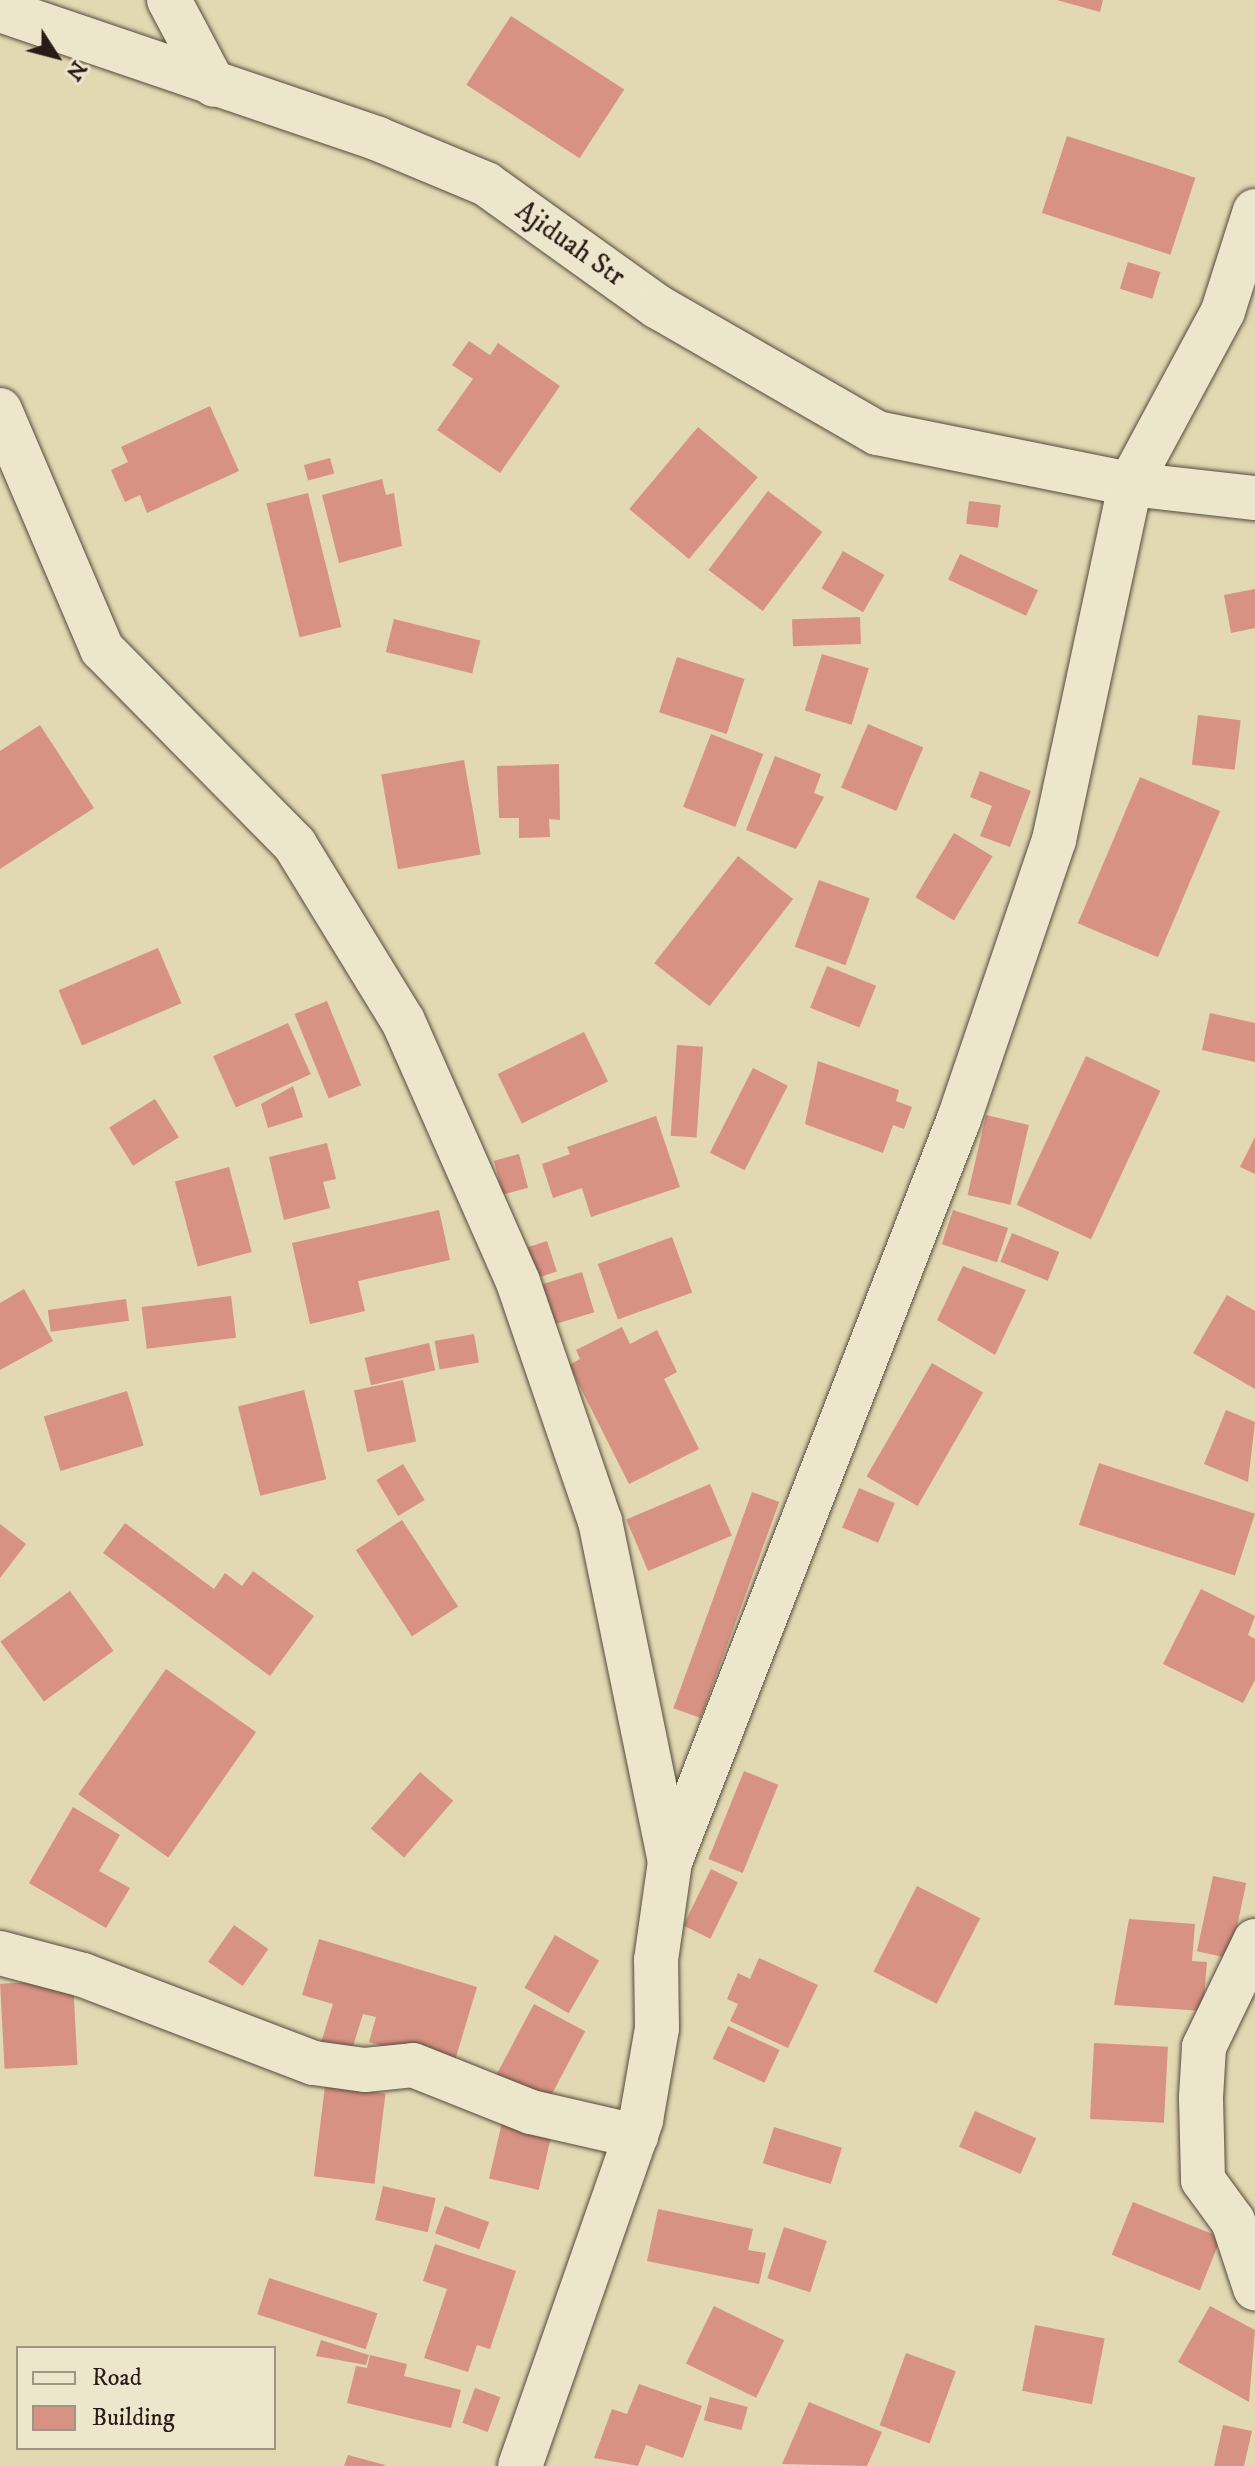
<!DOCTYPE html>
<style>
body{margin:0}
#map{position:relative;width:1255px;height:2466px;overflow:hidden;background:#e2d8b2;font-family:"IM FELL DW Pica",serif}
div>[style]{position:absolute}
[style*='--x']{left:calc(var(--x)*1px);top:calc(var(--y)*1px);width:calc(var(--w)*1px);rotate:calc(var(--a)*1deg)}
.building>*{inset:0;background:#d89283;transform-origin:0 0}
.roads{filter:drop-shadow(0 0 2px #574a3c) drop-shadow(0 0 2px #574a3c)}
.minor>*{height:44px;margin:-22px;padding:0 22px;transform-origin:22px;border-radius:22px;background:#ece6cd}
span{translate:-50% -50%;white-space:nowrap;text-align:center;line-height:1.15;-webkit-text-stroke:7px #ece6cd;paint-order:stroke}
.street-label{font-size:28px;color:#291b15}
.legend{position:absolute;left:16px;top:2346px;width:260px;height:104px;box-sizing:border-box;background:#ece6cd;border:2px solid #9e9583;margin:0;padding:10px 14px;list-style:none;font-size:24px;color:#291b15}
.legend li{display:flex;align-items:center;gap:16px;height:40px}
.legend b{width:40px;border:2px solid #9e9583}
.north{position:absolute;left:16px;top:16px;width:80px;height:80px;-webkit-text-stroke:6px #ece6cd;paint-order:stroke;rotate:126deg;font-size:22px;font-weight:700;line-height:32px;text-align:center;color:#291b15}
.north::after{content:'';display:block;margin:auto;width:28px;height:36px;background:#291b15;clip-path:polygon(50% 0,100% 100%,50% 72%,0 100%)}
</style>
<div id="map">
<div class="building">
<i style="clip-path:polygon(1057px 0,1103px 0,1100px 12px)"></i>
<i style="left:511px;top:16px;width:135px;height:82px;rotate:33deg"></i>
<i style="left:1067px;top:136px;width:135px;height:81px;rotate:18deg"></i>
<i style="left:1128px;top:262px;width:34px;height:28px;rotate:17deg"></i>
<i style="clip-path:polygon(469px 341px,490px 355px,498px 343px,560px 386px,500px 473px,437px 430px,473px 379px,452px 365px)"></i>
<i style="clip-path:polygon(210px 406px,239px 471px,147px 513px,140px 495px,125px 502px,111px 470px,128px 462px,121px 447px)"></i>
<i style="left:698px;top:427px;width:78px;height:107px;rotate:40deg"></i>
<i style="left:330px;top:458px;width:16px;height:27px;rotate:75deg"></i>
<i style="clip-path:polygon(382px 479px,386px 495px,394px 493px,402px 546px,339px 563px,322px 495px)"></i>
<i style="left:768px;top:491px;width:68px;height:99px;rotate:37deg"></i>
<i style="left:308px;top:493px;width:138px;height:43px;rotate:76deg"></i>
<i style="left:969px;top:501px;width:32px;height:23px;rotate:7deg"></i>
<i style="left:843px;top:551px;width:48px;height:43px;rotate:30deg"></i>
<i style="left:960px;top:554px;width:86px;height:28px;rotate:25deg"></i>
<i style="clip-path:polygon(1255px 589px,1255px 628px,1231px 633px,1224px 595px)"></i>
<i style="left:860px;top:617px;width:27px;height:68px;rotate:88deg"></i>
<i style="left:394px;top:619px;width:89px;height:34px;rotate:14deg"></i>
<i style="left:822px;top:654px;width:49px;height:59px;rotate:17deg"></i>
<i style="left:677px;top:657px;width:71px;height:58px;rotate:18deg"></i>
<i style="left:1198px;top:715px;width:43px;height:50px;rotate:7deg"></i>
<i style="left:868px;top:724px;width:60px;height:69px;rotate:23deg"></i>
<i style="clip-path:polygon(40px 725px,94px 808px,0 869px,0 751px)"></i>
<i style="left:711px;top:734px;width:56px;height:78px;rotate:21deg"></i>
<i style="clip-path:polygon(775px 756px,821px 774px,814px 793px,824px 797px,796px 849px,746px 830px)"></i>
<i style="left:464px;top:760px;width:96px;height:84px;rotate:80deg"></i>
<i style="clip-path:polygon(559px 764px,560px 820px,549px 819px,550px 837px,519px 838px,519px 818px,499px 818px,497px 766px)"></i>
<i style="clip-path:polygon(980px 771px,1031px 791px,1010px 847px,980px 836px,992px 806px,970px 797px)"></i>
<i style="left:1140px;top:777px;width:87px;height:159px;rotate:23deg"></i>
<i style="left:954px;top:833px;width:45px;height:75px;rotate:31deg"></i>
<i style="left:738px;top:856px;width:70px;height:136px;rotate:38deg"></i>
<i style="left:819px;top:880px;width:54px;height:71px;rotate:20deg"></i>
<i style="left:158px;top:948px;width:60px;height:108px;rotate:67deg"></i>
<i style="left:827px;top:966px;width:53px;height:45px;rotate:22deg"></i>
<i style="left:327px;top:1001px;width:91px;height:35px;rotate:68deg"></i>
<i style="clip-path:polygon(1210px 1013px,1255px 1023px,1255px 1062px,1202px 1050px)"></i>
<i style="left:288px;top:1023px;width:56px;height:82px;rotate:66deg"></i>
<i style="left:584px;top:1032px;width:55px;height:96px;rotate:64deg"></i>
<i style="left:677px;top:1045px;width:26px;height:91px;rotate:4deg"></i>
<i style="left:1086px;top:1056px;width:82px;height:164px;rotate:25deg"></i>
<i style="clip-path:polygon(818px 1061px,899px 1090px,896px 1101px,912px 1107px,904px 1129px,893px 1125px,883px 1153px,805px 1124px)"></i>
<i style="left:753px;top:1068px;width:39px;height:95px;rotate:27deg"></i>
<i style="clip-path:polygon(293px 1086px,303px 1117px,268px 1128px,261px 1104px)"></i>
<i style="left:155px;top:1099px;width:45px;height:54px;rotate:58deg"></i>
<i style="left:986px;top:1115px;width:44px;height:82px;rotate:13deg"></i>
<i style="clip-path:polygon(656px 1116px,680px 1187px,591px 1217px,582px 1188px,553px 1198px,542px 1164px,570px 1154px,567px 1147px)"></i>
<i style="clip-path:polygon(1255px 1137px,1255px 1174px,1240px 1167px)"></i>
<i style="clip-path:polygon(327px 1143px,336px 1179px,323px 1182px,330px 1208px,284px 1220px,269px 1157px)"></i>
<i style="left:519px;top:1154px;width:35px;height:26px;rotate:75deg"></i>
<i style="left:229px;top:1167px;width:88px;height:56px;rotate:75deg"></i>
<i style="clip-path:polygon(439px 1210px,450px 1260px,358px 1281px,365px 1311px,310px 1324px,292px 1243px)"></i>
<i style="left:953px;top:1210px;width:58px;height:36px;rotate:18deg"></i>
<i style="left:1012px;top:1233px;width:51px;height:31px;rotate:22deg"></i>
<i style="left:672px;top:1237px;width:59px;height:79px;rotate:70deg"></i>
<i style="left:547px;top:1241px;width:32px;height:21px;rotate:72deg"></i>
<i style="clip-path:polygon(963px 1266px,1026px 1290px,995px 1355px,937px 1320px)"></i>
<i style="left:582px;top:1272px;width:42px;height:45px;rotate:73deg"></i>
<i style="clip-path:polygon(24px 1289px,53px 1341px,0 1370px,0 1303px)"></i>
<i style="clip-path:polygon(1227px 1295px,1255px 1311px,1255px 1389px,1193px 1353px)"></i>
<i style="left:231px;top:1296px;width:42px;height:90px;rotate:83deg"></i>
<i style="left:126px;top:1299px;width:22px;height:79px;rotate:82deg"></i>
<i style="clip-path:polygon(622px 1327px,630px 1344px,657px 1330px,677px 1372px,664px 1379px,699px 1449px,629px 1484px,569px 1365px,580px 1359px,576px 1350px)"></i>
<i style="left:474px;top:1334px;width:29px;height:40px;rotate:80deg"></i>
<i style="left:429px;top:1343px;width:28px;height:66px;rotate:77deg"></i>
<i style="left:932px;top:1363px;width:59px;height:131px;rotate:30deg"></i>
<i style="left:403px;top:1380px;width:63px;height:50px;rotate:78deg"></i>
<i style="left:304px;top:1390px;width:92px;height:68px;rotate:76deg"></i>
<i style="left:127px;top:1391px;width:57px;height:87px;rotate:73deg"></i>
<i style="clip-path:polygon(1226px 1410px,1255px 1422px,1248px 1482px,1204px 1464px)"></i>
<i style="left:1099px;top:1463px;width:164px;height:65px;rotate:18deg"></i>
<i style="left:403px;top:1464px;width:42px;height:31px;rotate:59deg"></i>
<i style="left:710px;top:1484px;width:56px;height:91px;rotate:67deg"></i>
<i style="left:859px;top:1488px;width:39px;height:43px;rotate:23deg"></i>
<i style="left:752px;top:1492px;width:29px;height:230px;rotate:20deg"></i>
<i style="left:402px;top:1520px;width:103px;height:55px;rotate:57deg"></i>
<i style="clip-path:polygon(125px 1523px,214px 1589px,225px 1573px,242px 1586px,253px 1571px,314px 1616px,270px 1676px,103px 1553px)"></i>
<i style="clip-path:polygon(0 1524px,26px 1544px,0 1578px)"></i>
<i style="clip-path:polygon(1201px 1589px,1255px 1616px,1248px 1635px,1255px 1639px,1255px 1680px,1243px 1703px,1163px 1664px)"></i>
<i style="left:70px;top:1591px;width:74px;height:86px;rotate:54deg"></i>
<i style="left:166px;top:1669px;width:110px;height:153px;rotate:35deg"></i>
<i style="left:744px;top:1771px;width:37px;height:95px;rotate:22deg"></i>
<i style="left:420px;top:1772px;width:44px;height:75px;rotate:41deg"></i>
<i style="clip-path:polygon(73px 1807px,120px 1835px,99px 1871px,130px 1888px,106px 1928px,29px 1883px)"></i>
<i style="left:711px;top:1869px;width:30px;height:63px;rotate:26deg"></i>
<i style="left:1213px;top:1876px;width:34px;height:77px;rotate:12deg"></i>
<i style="left:917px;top:1886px;width:71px;height:96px;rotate:27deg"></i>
<i style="clip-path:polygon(1129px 1919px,1195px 1924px,1192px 1961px,1207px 1962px,1203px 2011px,1114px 2005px)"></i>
<i style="left:234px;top:1925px;width:42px;height:45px;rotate:35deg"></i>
<i style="left:555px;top:1935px;width:51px;height:61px;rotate:30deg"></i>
<i style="clip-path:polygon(319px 1939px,477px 1987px,453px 2067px,369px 2042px,376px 2017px,363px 2014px,350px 2056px,320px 2046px,333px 2004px,302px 1995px)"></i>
<i style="clip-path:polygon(759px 1958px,818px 1985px,788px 2048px,730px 2021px,738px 2004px,727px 1999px,738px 1973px,750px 1979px)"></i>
<i style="left:73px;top:1980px;width:85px;height:73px;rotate:87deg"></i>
<i style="left:534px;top:2004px;width:58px;height:82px;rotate:28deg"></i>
<i style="left:728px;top:2026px;width:57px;height:36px;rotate:25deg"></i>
<i style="left:1094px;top:2043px;width:74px;height:76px;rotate:3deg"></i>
<i style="left:325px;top:2086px;width:61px;height:91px;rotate:7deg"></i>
<i style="left:975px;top:2111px;width:67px;height:39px;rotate:24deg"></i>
<i style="left:503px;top:2118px;width:51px;height:62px;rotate:13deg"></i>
<i style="left:774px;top:2127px;width:71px;height:38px;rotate:17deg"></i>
<i style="left:383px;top:2186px;width:54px;height:35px;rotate:13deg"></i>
<i style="left:1133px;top:2202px;width:95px;height:57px;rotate:22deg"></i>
<i style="left:445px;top:2206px;width:47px;height:29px;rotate:20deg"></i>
<i style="clip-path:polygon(658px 2209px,753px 2229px,748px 2250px,766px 2253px,759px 2284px,647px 2261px)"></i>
<i style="left:784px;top:2227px;width:45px;height:54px;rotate:18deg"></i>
<i style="clip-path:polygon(435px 2244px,516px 2271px,490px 2349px,477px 2345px,468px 2372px,424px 2358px,447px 2289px,423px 2281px)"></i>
<i style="left:269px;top:2278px;width:114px;height:38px;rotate:18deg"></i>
<i style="left:714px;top:2306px;width:78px;height:64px;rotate:26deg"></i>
<i style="clip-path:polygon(1210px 2306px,1255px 2330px,1249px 2402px,1178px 2362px)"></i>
<i style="left:1035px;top:2325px;width:71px;height:67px;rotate:11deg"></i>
<i style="clip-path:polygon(321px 2340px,369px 2355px,366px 2365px,316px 2356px)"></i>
<i style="left:906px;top:2353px;width:53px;height:77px;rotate:20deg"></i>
<i style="clip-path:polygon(370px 2355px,407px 2364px,404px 2376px,461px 2390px,451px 2428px,347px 2403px,356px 2366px,367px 2368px)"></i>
<i style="clip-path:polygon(639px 2384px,702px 2406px,683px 2458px,646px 2445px,638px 2466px,594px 2458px,612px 2409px,627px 2414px)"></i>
<i style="left:475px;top:2388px;width:27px;height:37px;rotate:20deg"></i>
<i style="left:710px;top:2397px;width:39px;height:24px;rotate:15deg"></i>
<i style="clip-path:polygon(809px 2402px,882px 2432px,867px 2466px,782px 2464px)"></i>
<i style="clip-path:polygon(1223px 2425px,1252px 2431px,1244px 2466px,1214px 2466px)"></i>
<i style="clip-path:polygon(348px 2455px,385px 2465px,385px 2466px,344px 2466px)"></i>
</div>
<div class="roads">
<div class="minor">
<i style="--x:169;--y:0;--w:96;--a:62.1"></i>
<i style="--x:0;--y:10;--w:399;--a:18.8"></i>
<i style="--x:378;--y:139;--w:117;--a:22.6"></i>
<i style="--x:486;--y:184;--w:211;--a:35.6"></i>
<i style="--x:658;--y:307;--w:253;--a:29.9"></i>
<i style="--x:877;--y:433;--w:258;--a:11.4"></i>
<i style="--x:1130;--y:484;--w:126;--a:6.4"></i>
<i style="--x:0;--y:410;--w:260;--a:66.9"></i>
<i style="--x:102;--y:649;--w:275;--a:45.4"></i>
<i style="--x:295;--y:845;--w:206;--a:58.5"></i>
<i style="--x:403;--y:1021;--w:285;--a:66.2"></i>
<i style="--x:518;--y:1282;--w:253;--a:71.1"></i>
<i style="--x:600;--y:1521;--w:348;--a:78.4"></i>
<i style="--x:1255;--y:1941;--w:118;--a:115.7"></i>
<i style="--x:1204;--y:2047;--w:51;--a:93.4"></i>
<i style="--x:1201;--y:2098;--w:82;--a:88.6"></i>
<i style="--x:1203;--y:2180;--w:51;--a:53.8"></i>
<i style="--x:1233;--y:2221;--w:71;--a:71.8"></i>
<i style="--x:0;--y:1953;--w:86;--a:14.8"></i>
<i style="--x:83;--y:1975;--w:247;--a:20.9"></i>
<i style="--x:314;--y:2063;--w:51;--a:7.8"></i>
<i style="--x:365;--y:2070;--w:48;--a:-5.9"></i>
<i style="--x:413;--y:2065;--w:127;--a:21.7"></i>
<i style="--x:531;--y:2112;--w:108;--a:12.9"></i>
<i style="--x:520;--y:2466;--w:367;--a:-70.7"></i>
<i style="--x:641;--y:2120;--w:93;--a:-80.1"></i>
<i style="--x:657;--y:2028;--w:68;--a:-90.8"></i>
<i style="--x:656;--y:1960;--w:99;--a:-81.9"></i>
<i style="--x:670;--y:1862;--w:797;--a:-68.75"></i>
<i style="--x:959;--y:1119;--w:295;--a:-71.2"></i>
<i style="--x:1054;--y:840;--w:364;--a:-77.9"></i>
<i style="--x:1130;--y:484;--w:196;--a:-61.7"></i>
<i style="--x:1223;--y:311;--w:105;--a:-72.3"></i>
</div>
</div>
<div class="street-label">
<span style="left:570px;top:244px;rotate:35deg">Ajiduah Str</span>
</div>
<ul class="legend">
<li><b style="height:10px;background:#ece6cd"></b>Road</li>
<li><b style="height:22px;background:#d89283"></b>Building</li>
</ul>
<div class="north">N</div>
</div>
